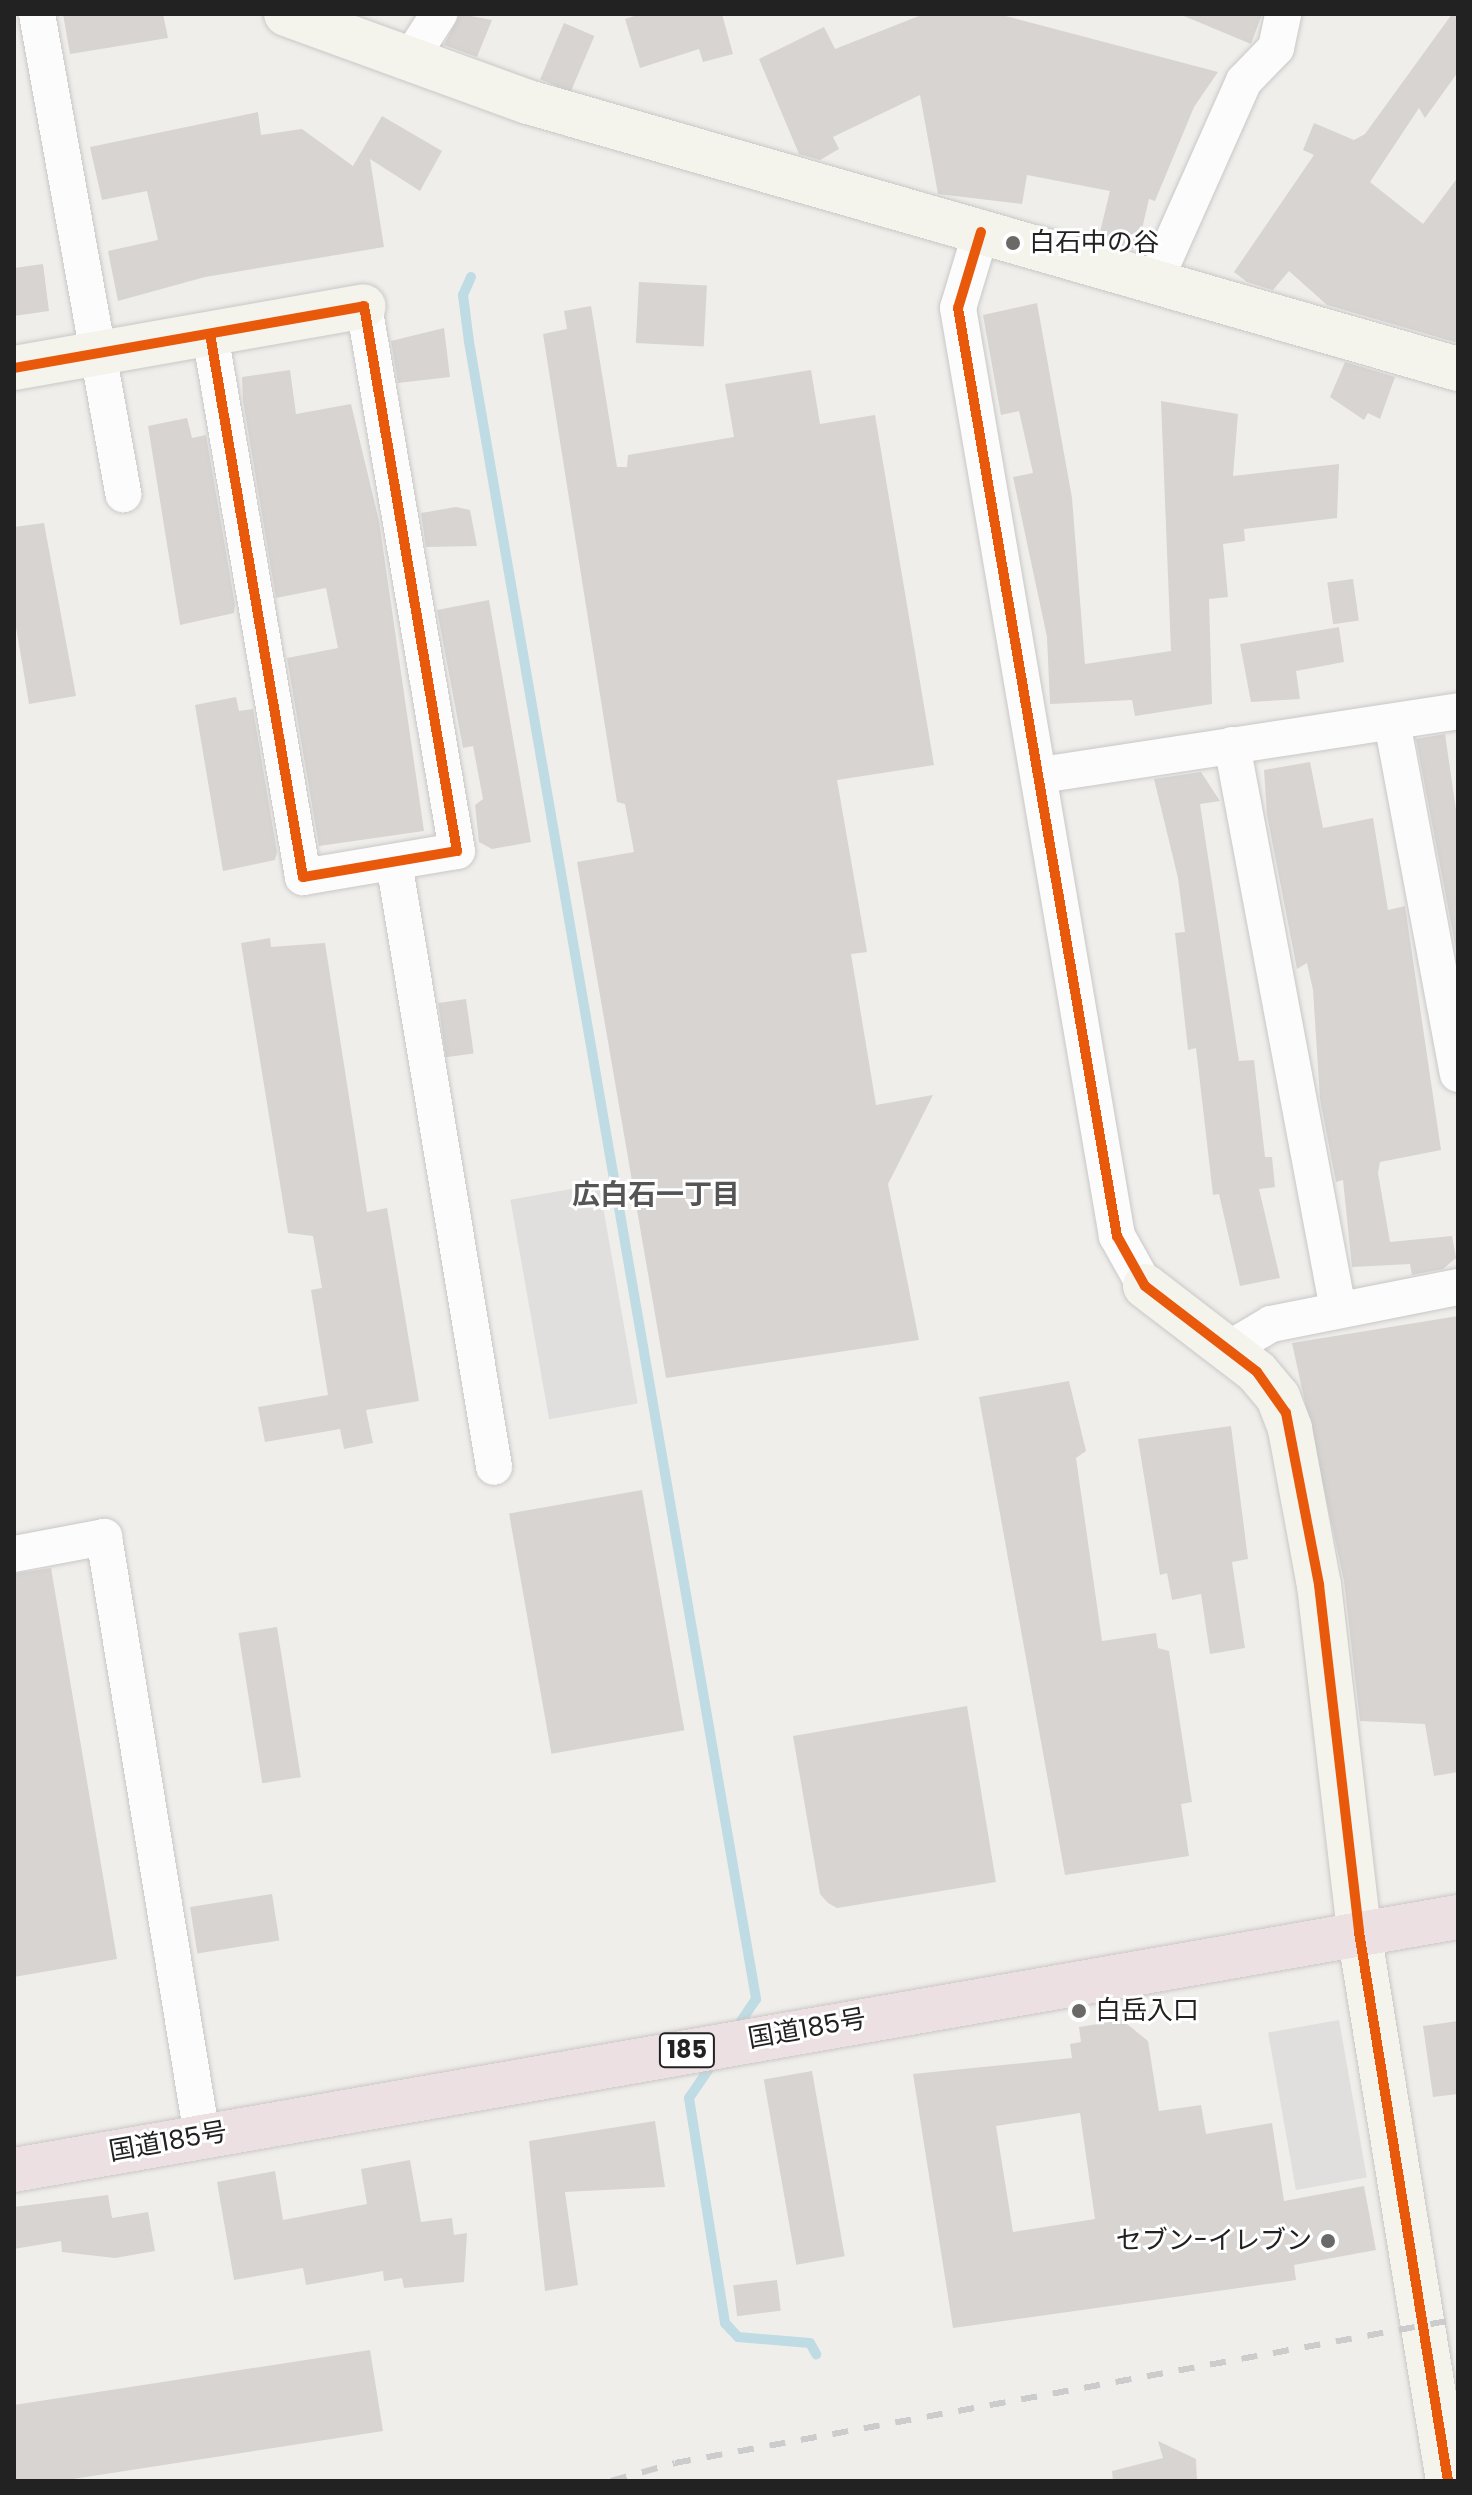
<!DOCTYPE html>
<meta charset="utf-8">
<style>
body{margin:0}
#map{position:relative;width:1472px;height:2495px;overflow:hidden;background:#f0eeeb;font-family:Poppins,"Noto Sans JP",sans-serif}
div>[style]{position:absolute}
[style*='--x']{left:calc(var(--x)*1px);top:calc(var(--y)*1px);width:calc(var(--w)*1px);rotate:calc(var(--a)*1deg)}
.parking>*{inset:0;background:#e0dfde;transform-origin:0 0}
.stream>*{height:10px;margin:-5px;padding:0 5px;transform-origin:5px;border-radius:5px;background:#bfdbe3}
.building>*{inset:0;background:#d7d4d2;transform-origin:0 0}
.roads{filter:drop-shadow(0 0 2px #c9c8c7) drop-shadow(0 0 2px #c9c8c7)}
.street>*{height:36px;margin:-18px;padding:0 18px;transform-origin:18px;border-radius:18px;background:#fdfcfc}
.secondary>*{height:44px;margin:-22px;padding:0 22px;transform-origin:22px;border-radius:22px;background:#f4f4ed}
.highway>*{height:44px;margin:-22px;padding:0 22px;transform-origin:22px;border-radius:22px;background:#ece0e2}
.rail>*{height:6px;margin-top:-3px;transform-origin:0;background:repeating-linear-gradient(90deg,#ccc 0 16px,transparent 0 32px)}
.cycleway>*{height:10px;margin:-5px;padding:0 5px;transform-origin:5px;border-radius:5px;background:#e8590c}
.dots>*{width:22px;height:22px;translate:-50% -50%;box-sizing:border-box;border:4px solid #fff;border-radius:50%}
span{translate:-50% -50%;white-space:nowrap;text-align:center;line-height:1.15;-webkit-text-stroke:6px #fff;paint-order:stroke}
.shield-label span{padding:2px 6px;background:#fff;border:2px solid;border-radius:6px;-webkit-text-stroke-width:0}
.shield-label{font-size:24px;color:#222;font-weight:700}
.poi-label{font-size:26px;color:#222}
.left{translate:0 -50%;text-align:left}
.right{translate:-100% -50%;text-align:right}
.street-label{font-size:26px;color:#222}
.neighbourhood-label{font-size:28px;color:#555;font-weight:700}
.frame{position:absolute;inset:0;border:16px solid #222;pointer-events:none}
</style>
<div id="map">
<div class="parking">
<i style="left:599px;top:1184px;width:223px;height:90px;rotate:80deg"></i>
<i style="left:1339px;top:2020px;width:160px;height:72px;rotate:80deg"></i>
</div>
<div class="stream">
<i style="--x:471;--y:277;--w:20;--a:114"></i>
<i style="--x:463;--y:295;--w:47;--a:82.7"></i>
<i style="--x:469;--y:342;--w:1682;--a:80.17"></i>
<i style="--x:756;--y:1999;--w:37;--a:124"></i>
<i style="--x:715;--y:2060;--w:46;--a:124.4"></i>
<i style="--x:689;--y:2098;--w:228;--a:80.9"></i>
<i style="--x:725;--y:2323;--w:19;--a:47"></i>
<i style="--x:738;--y:2337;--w:72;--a:4.8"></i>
<i style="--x:810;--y:2343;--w:13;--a:61"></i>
</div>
<div class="building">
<i style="clip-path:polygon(63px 14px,163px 14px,168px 38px,70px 54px)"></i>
<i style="clip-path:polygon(460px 14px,492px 20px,477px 57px,444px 45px)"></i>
<i style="clip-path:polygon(641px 14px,722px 14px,733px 54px,703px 62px,699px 49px,640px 68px,625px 19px)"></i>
<i style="clip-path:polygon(924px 14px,998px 14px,1218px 72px,1194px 107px,1155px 201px,1149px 199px,1137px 250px,1098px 240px,1110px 191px,1027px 175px,1022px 204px,938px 194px,920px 95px,833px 137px,839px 149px,820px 160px,799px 154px,759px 59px,824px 27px,835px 49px)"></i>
<i style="clip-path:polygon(1179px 14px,1262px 14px,1251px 44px)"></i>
<i style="clip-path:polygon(1452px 14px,1458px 14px,1458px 72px,1425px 118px,1419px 108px,1370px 182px,1423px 224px,1458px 177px,1458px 343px,1327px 305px,1289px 271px,1273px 290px,1247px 282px,1234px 272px,1314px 155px,1303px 150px,1314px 123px,1354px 140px,1365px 134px)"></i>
<i style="left:564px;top:23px;width:33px;height:61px;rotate:23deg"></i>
<i style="clip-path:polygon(258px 112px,261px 135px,302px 129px,353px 166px,382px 116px,442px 151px,420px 191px,370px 159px,384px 247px,205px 277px,118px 301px,108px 251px,158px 240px,147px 191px,102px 200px,90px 147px)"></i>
<i style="clip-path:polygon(43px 264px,49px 311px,14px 316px,14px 268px)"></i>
<i style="left:639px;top:282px;width:68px;height:61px;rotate:3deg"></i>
<i style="clip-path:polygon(1037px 303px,1072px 498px,1085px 664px,1171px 651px,1161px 401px,1238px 414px,1233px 476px,1339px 464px,1337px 518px,1244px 529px,1245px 541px,1223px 544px,1228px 597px,1209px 599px,1212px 704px,1135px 716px,1132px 700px,1050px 704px,1047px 637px,1013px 477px,1033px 473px,1019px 411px,1001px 415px,983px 315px)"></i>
<i style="clip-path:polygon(591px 306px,617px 467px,627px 467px,628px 455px,734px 437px,725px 384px,811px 370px,820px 424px,875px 415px,934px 765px,837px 780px,867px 952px,851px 954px,876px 1105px,933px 1095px,888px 1184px,919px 1340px,666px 1378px,577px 862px,634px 852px,625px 804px,617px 802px,543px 334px,567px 329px,564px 311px)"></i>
<i style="clip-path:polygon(444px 328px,450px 377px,398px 383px,391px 341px)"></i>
<i style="clip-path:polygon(1345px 362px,1395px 377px,1380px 419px,1368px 413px,1364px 420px,1330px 397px)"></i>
<i style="clip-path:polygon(290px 370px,296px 414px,351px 404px,379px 521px,424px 831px,319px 846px,287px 658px,338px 648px,326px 588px,276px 598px,243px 401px,242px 377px)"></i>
<i style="clip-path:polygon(187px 418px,192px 438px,206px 435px,235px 605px,234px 613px,180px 625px,148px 426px)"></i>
<i style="clip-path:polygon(456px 507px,470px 510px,477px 546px,426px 547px,421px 513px)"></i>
<i style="clip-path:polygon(44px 523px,76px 696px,29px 704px,15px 621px,14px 527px)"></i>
<i style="left:1353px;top:579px;width:42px;height:26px;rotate:82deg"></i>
<i style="clip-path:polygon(489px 600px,531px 842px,492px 849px,479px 842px,475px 805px,483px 799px,473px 746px,463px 748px,437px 610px)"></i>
<i style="clip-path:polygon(1339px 627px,1344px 662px,1296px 671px,1300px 699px,1251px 702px,1240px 644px)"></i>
<i style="clip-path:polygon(236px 697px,239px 711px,253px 709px,277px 852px,275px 860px,223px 871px,195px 705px)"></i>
<i style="clip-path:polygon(1445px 734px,1458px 824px,1458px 960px,1416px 739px)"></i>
<i style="clip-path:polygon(1310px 762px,1323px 828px,1373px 818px,1388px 910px,1405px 906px,1441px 1150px,1380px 1162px,1378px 1173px,1390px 1242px,1452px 1236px,1456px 1258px,1443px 1269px,1412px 1275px,1410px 1264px,1352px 1267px,1343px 1180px,1336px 1182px,1320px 1099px,1313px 990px,1307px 963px,1297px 969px,1267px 815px,1264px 770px)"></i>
<i style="clip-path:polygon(1201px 772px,1220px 801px,1200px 804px,1239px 1061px,1254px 1060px,1265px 1157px,1272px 1157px,1275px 1187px,1259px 1189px,1280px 1278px,1240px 1286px,1219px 1194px,1213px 1195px,1196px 1048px,1188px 1050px,1175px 933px,1185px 932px,1178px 878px,1154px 779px)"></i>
<i style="clip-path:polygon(270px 938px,271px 947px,325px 943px,367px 1212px,387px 1208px,419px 1401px,366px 1410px,373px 1443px,344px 1449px,340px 1429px,265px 1442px,258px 1407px,328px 1395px,311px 1290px,322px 1288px,313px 1236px,288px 1233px,241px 943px)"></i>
<i style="left:466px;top:999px;width:55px;height:28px;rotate:82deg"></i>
<i style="clip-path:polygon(1458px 1316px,1458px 1772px,1434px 1776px,1425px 1724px,1360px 1721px,1344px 1581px,1292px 1343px)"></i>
<i style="clip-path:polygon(1069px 1381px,1086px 1451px,1076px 1458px,1102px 1641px,1156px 1633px,1158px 1648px,1169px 1651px,1192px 1802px,1181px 1804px,1189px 1856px,1065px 1875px,979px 1397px)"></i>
<i style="clip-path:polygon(1231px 1426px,1248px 1559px,1232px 1562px,1245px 1648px,1210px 1654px,1201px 1594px,1172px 1600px,1167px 1573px,1160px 1575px,1138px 1439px)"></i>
<i style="left:642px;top:1490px;width:244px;height:135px;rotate:80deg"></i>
<i style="clip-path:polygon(51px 1568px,117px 1959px,14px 1977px,14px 1574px)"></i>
<i style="left:277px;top:1627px;width:152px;height:39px;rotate:81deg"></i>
<i style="clip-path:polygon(967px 1706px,996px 1882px,837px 1908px,828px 1903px,820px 1894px,793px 1736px)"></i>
<i style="left:272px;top:1894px;width:47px;height:83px;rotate:81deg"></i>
<i style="clip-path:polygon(evenodd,1122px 2020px,1148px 2041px,1159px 2111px,1201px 2105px,1206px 2134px,1272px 2123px,1284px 2201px,1364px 2186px,1376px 2250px,1294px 2265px,1296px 2280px,953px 2328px,913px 2074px,1072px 2058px,1070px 2044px,1081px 2042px,1079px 2027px,1122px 2020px,1080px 2113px,1095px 2219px,1013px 2232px,996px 2126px,1080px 2113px)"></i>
<i style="clip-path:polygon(1458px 2021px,1458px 2094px,1433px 2097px,1423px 2026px)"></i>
<i style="left:812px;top:2071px;width:188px;height:49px;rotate:80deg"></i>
<i style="clip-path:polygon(655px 2121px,665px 2187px,565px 2192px,578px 2285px,545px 2291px,529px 2141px)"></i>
<i style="clip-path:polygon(410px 2160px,421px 2222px,452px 2218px,454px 2235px,467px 2233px,464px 2282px,404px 2288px,402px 2278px,384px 2281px,383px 2271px,306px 2285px,303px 2268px,234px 2280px,217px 2182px,275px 2171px,283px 2220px,367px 2204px,361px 2169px)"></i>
<i style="clip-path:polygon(108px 2195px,112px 2218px,148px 2212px,155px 2251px,115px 2258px,62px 2252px,61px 2241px,14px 2249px,14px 2207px)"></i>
<i style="left:777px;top:2280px;width:31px;height:44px;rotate:83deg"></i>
<i style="clip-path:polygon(370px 2350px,383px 2431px,60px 2481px,14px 2481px,14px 2405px)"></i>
<i style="clip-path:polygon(1158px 2441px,1196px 2459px,1197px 2481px,1113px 2481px,1112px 2471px,1163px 2458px)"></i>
</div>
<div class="roads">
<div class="street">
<i style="--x:37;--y:14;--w:488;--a:79.8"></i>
<i style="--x:410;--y:59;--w:54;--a:-57.2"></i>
<i style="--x:981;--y:232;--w:79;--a:106.8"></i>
<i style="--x:958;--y:308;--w:942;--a:80.28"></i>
<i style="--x:1117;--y:1236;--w:57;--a:60.8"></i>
<i style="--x:1154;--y:283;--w:221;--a:-66"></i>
<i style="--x:1244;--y:81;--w:46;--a:-45.9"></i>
<i style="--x:1276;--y:48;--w:35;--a:-78"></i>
<i style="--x:210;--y:334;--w:551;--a:80.28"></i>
<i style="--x:303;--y:877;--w:156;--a:-9.6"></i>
<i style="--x:457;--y:851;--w:553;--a:-99.68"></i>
<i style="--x:1392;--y:722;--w:358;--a:79.4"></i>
<i style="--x:1232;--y:745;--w:574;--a:79.36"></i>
<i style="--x:1041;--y:775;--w:422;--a:-8.7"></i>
<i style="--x:394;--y:862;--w:613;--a:80.61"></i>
<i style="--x:1229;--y:1349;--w:49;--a:-30.8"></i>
<i style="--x:1271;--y:1324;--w:191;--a:-11.2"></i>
<i style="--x:14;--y:1554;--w:92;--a:-10.7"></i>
<i style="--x:104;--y:1537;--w:607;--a:80.71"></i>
</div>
<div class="secondary">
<i style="--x:286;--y:14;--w:258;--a:20"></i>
<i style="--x:528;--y:102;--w:968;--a:16.02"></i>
<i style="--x:14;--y:368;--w:355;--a:-10"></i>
<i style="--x:1145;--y:1286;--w:141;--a:37.5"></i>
<i style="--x:1257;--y:1372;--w:33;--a:50"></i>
<i style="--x:1278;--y:1397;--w:34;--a:69"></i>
<i style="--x:1290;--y:1429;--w:159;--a:79.5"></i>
<i style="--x:1319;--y:1585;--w:349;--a:83.4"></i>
<i style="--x:1359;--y:1932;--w:556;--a:80.79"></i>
</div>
<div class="highway">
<i style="--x:14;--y:2170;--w:1466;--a:-9.94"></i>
</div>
</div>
<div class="rail">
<i style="--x:611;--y:2481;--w:66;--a:-15.7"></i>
<i style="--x:675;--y:2463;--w:796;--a:-10.42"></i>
</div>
<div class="cycleway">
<i style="--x:981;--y:232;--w:79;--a:106.8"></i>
<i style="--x:958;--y:308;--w:942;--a:80.28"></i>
<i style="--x:1117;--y:1236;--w:57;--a:60.8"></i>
<i style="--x:1145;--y:1286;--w:141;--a:37.5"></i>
<i style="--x:1257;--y:1372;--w:50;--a:54.7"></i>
<i style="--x:1286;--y:1413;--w:175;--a:79.1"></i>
<i style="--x:1319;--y:1585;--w:349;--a:83.4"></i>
<i style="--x:1359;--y:1932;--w:556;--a:80.79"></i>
<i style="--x:14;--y:368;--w:355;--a:-10"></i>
<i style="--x:364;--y:306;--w:553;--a:80.32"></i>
<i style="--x:457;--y:851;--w:156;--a:170.4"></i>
<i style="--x:303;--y:877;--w:551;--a:-99.72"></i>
</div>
<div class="dots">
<i style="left:1013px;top:243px;background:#6a6968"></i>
<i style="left:1079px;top:2011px;background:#6a6968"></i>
<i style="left:1328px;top:2241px;background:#6a6968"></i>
</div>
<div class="shield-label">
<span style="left:687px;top:2050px">185</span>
</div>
<div class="poi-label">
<span class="left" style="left:1029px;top:243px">白石中の谷</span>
<span class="left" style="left:1095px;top:2011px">白岳入口</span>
<span class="right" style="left:1312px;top:2241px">セブン-イレブン</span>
</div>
<div class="street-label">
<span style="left:807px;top:2029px;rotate:-10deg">国道185号</span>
<span style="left:168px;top:2142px;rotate:-10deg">国道185号</span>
</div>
<div class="neighbourhood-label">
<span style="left:656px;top:1195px">広白石一丁目</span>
</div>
<div class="frame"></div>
</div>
